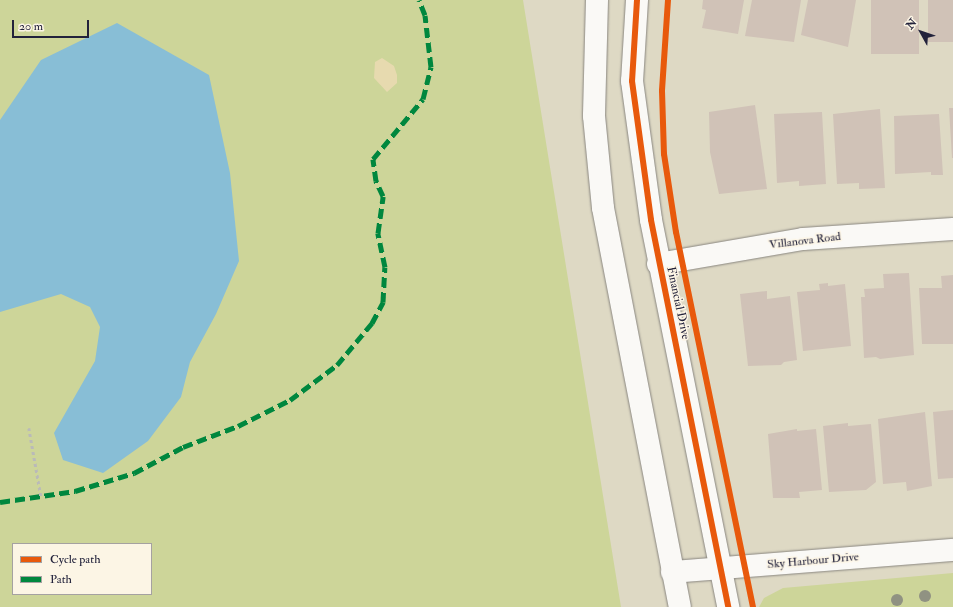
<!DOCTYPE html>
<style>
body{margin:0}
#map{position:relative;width:953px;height:607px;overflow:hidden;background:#ded9c4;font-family:"IM FELL Double Pica",serif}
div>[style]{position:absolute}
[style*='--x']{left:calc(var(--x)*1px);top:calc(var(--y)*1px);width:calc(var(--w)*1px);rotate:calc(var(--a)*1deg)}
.green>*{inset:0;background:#cdd599}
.sand>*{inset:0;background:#e7daaf}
.water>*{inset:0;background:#88bed6}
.building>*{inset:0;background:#d0c2b7;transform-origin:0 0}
.path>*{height:2.5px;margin-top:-1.25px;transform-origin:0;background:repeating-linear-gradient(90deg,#babab8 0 3px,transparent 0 6px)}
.roads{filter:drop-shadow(0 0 1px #898680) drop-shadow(0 0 1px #898680)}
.street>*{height:22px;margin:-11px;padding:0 11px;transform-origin:11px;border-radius:11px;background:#faf9f6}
.secondary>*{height:22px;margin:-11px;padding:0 11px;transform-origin:11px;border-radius:11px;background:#faf9f6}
.quiet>*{height:5px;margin-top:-2.5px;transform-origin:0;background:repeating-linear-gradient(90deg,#00873e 0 10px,transparent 0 15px)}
.cycleway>*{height:6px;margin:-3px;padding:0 3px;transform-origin:3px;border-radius:3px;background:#e8590c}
.trees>*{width:12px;height:12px;margin:-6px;border-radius:50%;background:#909282}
span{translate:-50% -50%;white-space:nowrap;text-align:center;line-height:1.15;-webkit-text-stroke:3px #fcf5e5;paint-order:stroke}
.street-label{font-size:12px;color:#22223b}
.legend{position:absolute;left:12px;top:543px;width:140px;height:52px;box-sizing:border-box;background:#fcf5e5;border:1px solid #a5a1a1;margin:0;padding:5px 7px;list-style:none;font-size:12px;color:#22223b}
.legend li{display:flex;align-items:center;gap:8px;height:20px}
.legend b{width:20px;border:1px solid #a5a1a1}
.north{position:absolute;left:901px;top:12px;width:40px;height:40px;-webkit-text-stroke:3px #fcf5e5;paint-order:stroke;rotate:310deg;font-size:11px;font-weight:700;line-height:16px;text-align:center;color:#22223b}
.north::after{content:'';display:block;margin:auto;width:14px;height:18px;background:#22223b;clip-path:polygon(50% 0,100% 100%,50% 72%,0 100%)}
.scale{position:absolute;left:12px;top:20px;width:77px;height:18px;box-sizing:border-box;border:2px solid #22223b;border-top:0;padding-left:5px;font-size:12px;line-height:14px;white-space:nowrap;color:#22223b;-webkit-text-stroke:3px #fcf5e5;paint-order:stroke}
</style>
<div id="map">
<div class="green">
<i style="clip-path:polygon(evenodd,0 0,523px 0,621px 607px,0 607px,0 0,13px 544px,151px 544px,151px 594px,13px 594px,13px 544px)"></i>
<i style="clip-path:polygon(953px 573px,953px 607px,759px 607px,764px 598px,783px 588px)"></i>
</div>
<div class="sand">
<i style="clip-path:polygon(382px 58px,394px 66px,397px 75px,397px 83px,387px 92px,374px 78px,375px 62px)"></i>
</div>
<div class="water">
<i style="clip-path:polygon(117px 23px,209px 75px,230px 173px,239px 261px,216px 314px,190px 362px,181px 397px,148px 441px,103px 473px,63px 460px,54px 433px,95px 361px,100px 327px,90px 307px,61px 294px,0 312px,0 120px,41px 60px)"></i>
</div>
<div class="building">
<i style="clip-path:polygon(703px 0,744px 0,738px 34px,702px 28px,706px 10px,702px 9px)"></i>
<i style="clip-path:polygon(752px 0,801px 0,794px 42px,745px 36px)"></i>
<i style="clip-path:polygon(808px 0,856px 0,848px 47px,801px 35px)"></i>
<i style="left:871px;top:0;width:48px;height:54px"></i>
<i style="left:928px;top:0;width:25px;height:42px"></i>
<i style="clip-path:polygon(755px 105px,767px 189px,719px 194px,710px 152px,709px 112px)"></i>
<i style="clip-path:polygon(949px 108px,953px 108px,953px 158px,952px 158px)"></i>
<i style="clip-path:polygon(880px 109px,885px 188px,859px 189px,859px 183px,837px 184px,833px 114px)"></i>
<i style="clip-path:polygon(822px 112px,826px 184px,799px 186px,799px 181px,777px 183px,774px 114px)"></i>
<i style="clip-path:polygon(939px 114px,943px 175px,931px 175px,931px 172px,895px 174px,894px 116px)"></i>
<i style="clip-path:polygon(909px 273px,914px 355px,880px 359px,876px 357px,864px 358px,861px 297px,865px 297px,864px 289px,884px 288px,883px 274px)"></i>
<i style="clip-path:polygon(953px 275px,953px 344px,922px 344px,919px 288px,942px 288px,941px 276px)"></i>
<i style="clip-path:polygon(828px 283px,828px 286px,845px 284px,851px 346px,803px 351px,797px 292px,820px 290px,819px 284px)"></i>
<i style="clip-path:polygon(767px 291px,767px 299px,790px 296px,797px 360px,784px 362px,781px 365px,748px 366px,740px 294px)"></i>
<i style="clip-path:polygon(953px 410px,953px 478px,938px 479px,933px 412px)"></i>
<i style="clip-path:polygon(925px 412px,932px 486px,907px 491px,906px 482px,883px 484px,878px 419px)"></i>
<i style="clip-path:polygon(848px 423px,848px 426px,871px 424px,876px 482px,866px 490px,829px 492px,823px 426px)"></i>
<i style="clip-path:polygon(797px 429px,797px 431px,816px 429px,822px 490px,799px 492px,800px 498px,773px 498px,768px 434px)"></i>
</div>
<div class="path">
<i style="--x:29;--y:428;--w:69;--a:80"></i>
</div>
<div class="roads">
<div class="street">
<i style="--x:658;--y:264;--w:147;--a:-9.8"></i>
<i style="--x:803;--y:239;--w:150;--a:-3.8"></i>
<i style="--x:672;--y:572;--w:282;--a:-4.5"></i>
</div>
<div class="secondary">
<i style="--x:597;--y:0;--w:116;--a:91.5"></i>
<i style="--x:594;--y:116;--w:92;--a:84.4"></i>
<i style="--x:603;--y:208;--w:406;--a:79.1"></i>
<i style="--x:637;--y:0;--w:81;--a:93.5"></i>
<i style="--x:632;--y:81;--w:140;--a:82.2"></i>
<i style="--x:651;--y:220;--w:395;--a:78.7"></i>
</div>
</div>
<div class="quiet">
<i style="--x:0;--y:502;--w:76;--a:-8.3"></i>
<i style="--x:75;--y:491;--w:62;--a:-17"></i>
<i style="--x:134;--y:473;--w:55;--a:-28"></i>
<i style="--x:183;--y:447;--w:59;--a:-20.9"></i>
<i style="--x:238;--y:426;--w:58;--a:-26.6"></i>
<i style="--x:290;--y:400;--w:59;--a:-36.7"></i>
<i style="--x:337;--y:365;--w:55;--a:-50.2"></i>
<i style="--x:372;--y:323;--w:24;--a:-62"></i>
<i style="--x:383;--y:302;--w:35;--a:-87"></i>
<i style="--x:385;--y:267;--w:35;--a:-102"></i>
<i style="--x:378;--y:233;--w:37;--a:-82"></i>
<i style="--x:383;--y:196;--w:17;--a:-115"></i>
<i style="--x:376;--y:181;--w:22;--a:-98"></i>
<i style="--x:373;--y:159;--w:78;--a:-50.2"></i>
<i style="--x:423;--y:99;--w:33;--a:-76"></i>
<i style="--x:431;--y:67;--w:52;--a:-96.6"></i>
<i style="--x:425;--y:15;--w:16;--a:-112"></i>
</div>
<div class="cycleway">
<i style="--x:637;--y:0;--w:81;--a:93.5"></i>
<i style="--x:632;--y:81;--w:140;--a:82.2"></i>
<i style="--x:651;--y:220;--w:395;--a:78.7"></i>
<i style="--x:668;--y:0;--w:91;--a:93.8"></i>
<i style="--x:662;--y:91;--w:63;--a:88.2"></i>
<i style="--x:664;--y:154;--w:79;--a:81.3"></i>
<i style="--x:676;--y:232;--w:383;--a:78.4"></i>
</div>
<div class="trees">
<i style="left:925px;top:596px"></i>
<i style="left:897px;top:600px"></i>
</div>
<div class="street-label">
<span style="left:805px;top:241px;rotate:-7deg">Villanova Road</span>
<span style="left:678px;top:303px;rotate:78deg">Financial Drive</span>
<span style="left:813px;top:561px;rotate:-5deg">Sky Harbour Drive</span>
</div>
<ul class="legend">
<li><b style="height:5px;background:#e8590c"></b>Cycle path</li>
<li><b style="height:5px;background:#00873e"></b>Path</li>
</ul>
<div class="north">N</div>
<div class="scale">20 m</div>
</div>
